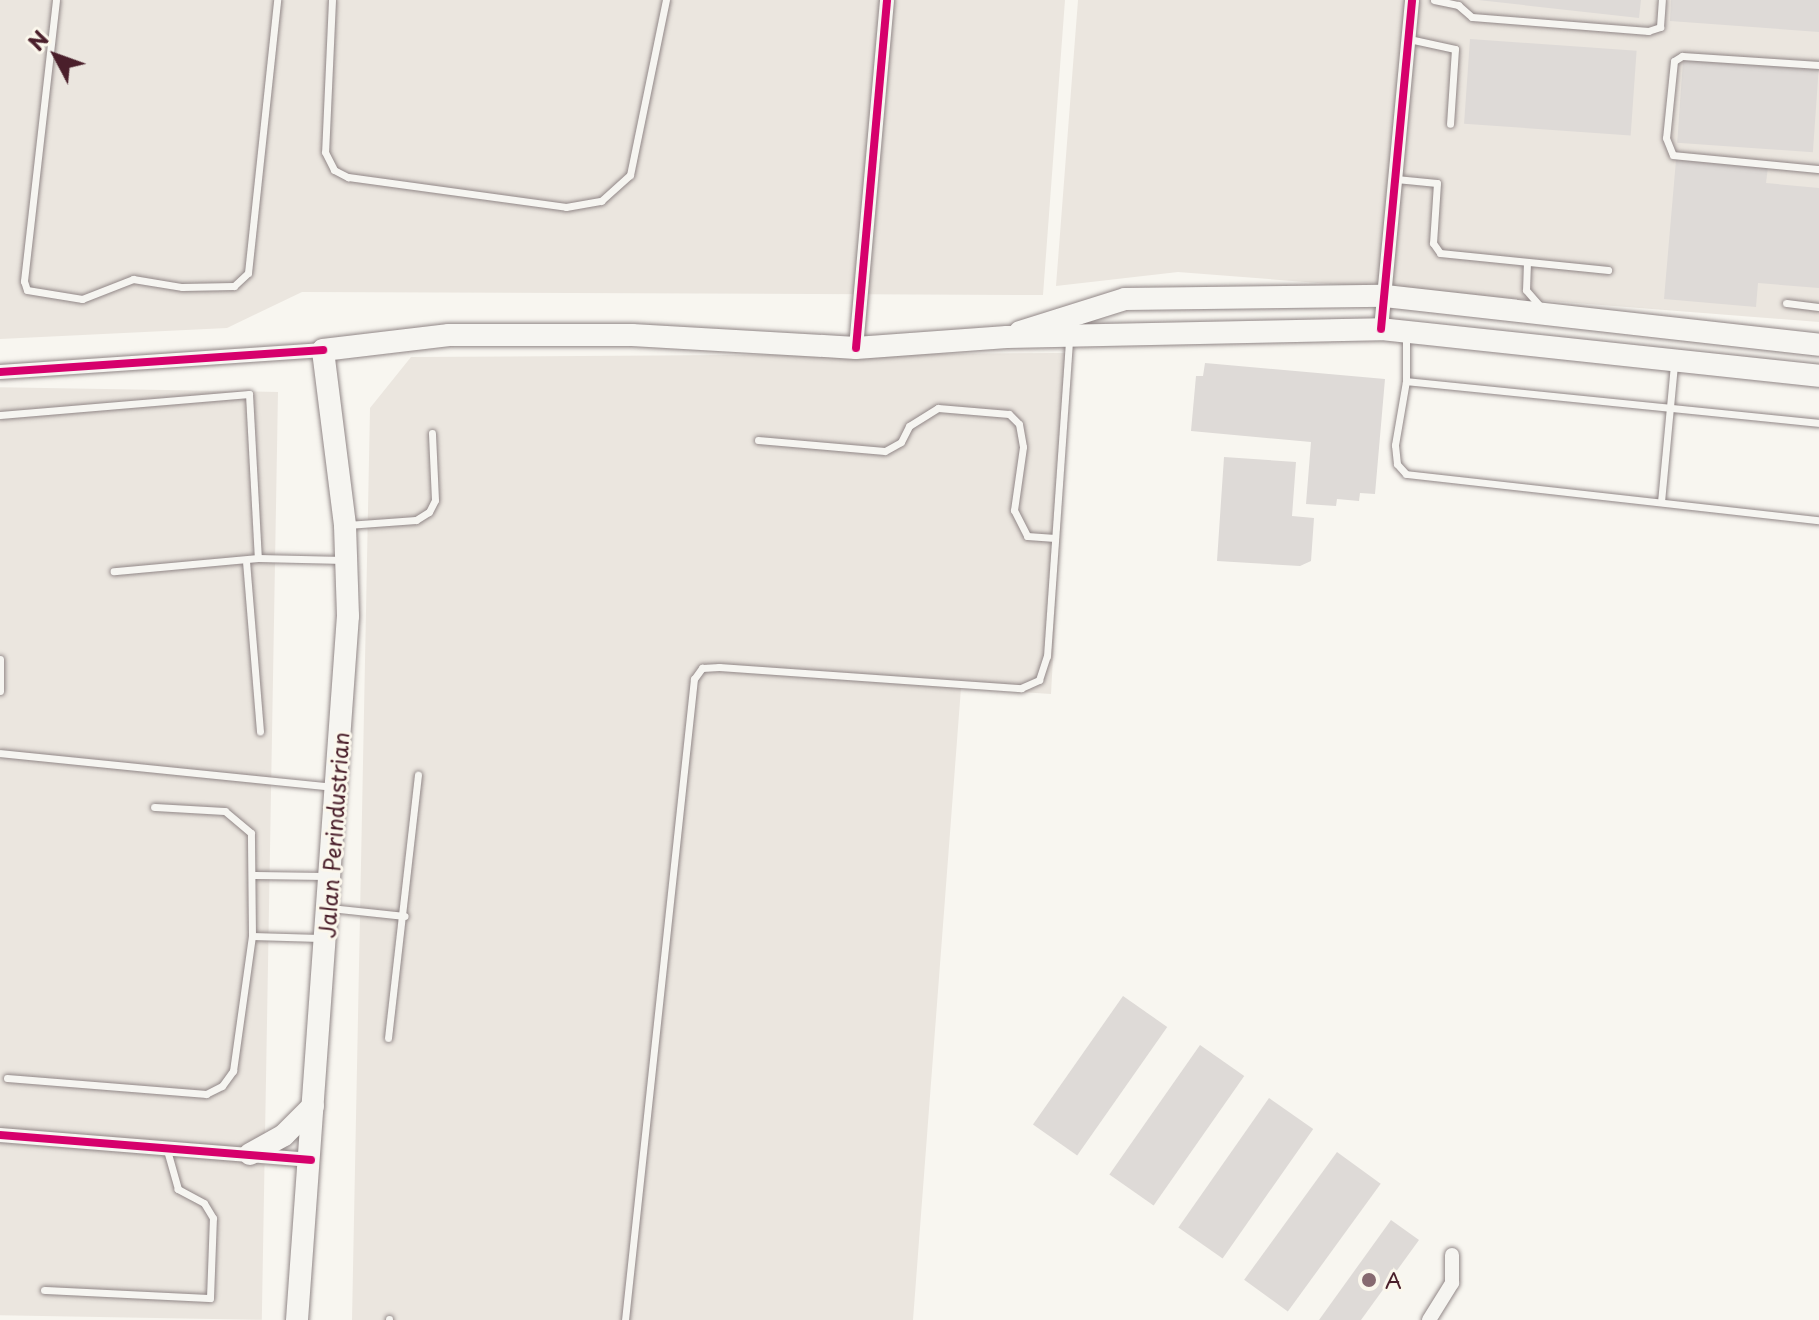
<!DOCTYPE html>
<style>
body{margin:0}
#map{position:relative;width:1819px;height:1320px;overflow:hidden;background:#f8f6f0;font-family:"Playpen Sans",sans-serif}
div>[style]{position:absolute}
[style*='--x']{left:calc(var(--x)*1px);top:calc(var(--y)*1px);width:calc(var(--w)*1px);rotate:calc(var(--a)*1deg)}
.built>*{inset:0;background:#ebe6df;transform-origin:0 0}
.building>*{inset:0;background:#dedad7;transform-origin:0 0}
.roads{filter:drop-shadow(0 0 2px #918787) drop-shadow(0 0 2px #918787)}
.service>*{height:7px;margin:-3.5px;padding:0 3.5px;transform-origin:3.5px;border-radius:3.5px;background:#f6f5f1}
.minor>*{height:14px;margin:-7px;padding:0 7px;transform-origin:7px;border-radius:7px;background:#f6f5f1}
.secondary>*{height:22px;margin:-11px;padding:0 11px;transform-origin:11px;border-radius:11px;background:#f6f5f1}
.cycleway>*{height:8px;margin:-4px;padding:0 4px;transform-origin:4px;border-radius:4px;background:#d6006c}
.dots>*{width:22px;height:22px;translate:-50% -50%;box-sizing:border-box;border:4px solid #fbf7ec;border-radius:50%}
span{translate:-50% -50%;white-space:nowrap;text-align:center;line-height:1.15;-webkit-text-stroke:6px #fbf7ec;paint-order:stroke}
.street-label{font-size:22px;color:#4a1f2b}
.poi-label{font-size:22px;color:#4a1f2b}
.left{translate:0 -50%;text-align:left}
.north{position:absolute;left:16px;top:16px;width:80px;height:80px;-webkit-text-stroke:6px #fbf7ec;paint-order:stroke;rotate:311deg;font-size:22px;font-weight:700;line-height:32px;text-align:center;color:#4a1f2b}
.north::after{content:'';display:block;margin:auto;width:28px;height:36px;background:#4a1f2b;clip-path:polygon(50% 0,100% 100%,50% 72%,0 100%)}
</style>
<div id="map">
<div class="built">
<i style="clip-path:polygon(0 0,1065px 0,1043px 295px,302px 292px,227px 328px,0 339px)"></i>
<i style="clip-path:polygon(1078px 0,1819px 0,1819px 322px,1178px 272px,1056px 286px)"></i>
<i style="clip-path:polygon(1070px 353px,1051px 694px,961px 688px,913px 1320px,352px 1320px,370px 408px,411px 357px)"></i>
<i style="left:278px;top:392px;width:928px;height:278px;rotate:91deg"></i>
</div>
<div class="building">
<i style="clip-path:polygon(1478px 0,1641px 0,1639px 18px)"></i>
<i style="clip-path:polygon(1671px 0,1819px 0,1819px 32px,1670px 21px)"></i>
<i style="left:1470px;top:39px;width:167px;height:85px;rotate:4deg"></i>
<i style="left:1683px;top:60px;width:136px;height:83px;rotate:4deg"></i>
<i style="clip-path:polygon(1676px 160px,1768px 167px,1766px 183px,1819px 188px,1819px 288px,1758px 283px,1756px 307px,1664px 299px)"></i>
<i style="clip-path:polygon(1205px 363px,1385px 379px,1375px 494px,1360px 493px,1359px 501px,1337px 499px,1336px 506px,1306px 504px,1311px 442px,1191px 431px,1196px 376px,1203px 376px)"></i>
<i style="clip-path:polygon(1224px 457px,1296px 462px,1292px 516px,1314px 518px,1311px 561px,1300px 566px,1217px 561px)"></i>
<i style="left:1123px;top:996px;width:54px;height:157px;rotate:35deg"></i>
<i style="left:1200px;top:1045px;width:54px;height:158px;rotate:35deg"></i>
<i style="left:1269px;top:1098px;width:54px;height:158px;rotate:35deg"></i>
<i style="left:1337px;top:1152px;width:54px;height:158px;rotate:36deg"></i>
<i style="clip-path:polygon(1391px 1220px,1419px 1240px,1361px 1320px,1319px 1320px)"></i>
</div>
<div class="roads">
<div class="service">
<i style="--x:56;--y:0;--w:283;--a:96.5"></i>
<i style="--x:24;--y:281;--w:9;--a:72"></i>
<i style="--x:27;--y:290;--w:56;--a:9.3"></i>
<i style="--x:82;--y:299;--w:55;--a:-21.4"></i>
<i style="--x:133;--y:279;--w:50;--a:9.3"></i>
<i style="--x:182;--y:287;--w:52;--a:-1.1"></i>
<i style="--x:234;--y:286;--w:19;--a:-43"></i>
<i style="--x:248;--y:273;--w:275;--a:-83.9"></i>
<i style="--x:332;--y:0;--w:152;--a:92.6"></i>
<i style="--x:325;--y:152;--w:20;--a:63"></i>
<i style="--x:334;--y:170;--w:16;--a:27"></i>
<i style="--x:348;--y:177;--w:220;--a:7.8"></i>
<i style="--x:566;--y:207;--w:36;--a:-10"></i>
<i style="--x:601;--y:201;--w:39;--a:-42"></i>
<i style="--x:630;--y:175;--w:179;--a:-78.4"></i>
<i style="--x:1434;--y:0;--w:25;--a:12"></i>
<i style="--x:1458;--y:5;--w:18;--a:41"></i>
<i style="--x:1472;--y:17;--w:177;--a:4.5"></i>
<i style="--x:1648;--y:31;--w:13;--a:-18"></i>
<i style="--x:1660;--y:27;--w:27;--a:-86"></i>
<i style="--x:1409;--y:39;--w:47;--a:12.3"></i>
<i style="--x:1455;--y:49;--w:75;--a:93.8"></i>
<i style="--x:1819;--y:65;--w:137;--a:-176.2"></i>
<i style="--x:1682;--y:56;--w:9;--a:148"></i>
<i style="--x:1674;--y:61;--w:77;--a:95.9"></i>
<i style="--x:1666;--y:138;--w:18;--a:68"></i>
<i style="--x:1673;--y:155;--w:147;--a:5.5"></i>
<i style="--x:1396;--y:179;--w:41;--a:5.6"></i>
<i style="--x:1437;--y:183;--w:60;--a:93.8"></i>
<i style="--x:1433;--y:243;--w:12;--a:55"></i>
<i style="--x:1440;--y:253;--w:169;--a:5.8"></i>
<i style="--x:1527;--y:262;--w:28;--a:92"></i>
<i style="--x:1526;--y:290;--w:21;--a:49"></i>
<i style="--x:1786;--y:303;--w:33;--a:7"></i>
<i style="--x:1406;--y:337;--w:44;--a:90"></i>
<i style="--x:1406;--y:381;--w:65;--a:99.8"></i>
<i style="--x:1395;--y:445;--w:19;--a:84"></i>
<i style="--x:1397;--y:464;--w:13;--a:48"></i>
<i style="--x:1406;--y:474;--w:416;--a:6.4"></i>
<i style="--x:1406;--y:381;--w:415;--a:5.8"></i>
<i style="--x:0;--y:415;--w:250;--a:-4.8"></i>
<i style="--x:249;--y:394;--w:164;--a:86.9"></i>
<i style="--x:258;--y:558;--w:145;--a:174.8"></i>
<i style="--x:758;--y:440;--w:127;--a:5"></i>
<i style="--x:885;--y:451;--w:18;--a:-29"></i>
<i style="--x:901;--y:442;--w:18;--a:-63"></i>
<i style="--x:909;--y:426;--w:34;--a:-32"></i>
<i style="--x:938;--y:408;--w:71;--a:4.8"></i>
<i style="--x:1009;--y:414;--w:14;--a:45"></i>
<i style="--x:1019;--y:424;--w:23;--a:80"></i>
<i style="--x:1023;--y:447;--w:64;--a:98.1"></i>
<i style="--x:1014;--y:510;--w:29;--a:63"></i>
<i style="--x:1027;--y:536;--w:28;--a:4"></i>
<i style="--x:1661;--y:502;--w:138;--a:-84.6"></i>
<i style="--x:347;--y:525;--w:69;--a:-4.1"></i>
<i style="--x:416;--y:520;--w:15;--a:-32"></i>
<i style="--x:429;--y:512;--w:13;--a:-63"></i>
<i style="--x:435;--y:500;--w:67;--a:-92.6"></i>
<i style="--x:258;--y:558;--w:86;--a:1.3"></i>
<i style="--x:246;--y:561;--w:171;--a:85.3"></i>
<i style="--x:0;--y:659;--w:32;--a:90"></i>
<i style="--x:0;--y:753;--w:335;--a:5.8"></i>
<i style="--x:255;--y:875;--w:70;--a:0.8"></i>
<i style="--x:330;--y:908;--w:75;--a:6.1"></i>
<i style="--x:252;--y:936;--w:68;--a:1.7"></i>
<i style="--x:388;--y:1038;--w:265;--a:-83.5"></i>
<i style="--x:7;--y:1078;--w:200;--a:4.6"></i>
<i style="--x:206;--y:1094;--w:18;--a:-27"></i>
<i style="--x:222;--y:1086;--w:19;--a:-54"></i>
<i style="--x:233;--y:1071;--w:136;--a:-82"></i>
<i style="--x:252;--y:936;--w:103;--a:-90.6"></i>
<i style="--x:251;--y:833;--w:34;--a:-140"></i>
<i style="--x:225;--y:811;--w:71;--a:-176.8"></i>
<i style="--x:44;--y:1290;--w:166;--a:2.8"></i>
<i style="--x:210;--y:1298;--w:80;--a:-87.9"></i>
<i style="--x:213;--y:1218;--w:17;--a:-121"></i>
<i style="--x:204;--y:1203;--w:30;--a:-152"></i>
<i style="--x:178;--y:1189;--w:41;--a:-105.8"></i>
<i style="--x:389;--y:1320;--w:1;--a:-90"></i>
<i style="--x:625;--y:1320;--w:645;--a:-83.86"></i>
<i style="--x:694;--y:679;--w:14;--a:-54"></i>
<i style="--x:702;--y:668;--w:17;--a:-3"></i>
<i style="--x:719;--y:667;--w:303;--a:4"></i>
<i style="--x:1021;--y:688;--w:20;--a:-24"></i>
<i style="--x:1039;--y:680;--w:25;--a:-72"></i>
<i style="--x:1047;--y:656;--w:319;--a:-86"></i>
</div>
<div class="minor">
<i style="--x:1381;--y:329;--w:330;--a:-84.6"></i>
<i style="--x:856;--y:348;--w:349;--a:-84.9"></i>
<i style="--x:0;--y:372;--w:324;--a:-3.9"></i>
<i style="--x:0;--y:1135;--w:312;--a:4.6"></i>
<i style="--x:1429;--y:1320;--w:44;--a:-58.1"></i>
<i style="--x:1452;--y:1283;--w:28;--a:-90"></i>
</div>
<div class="secondary">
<i style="--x:1020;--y:332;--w:110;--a:-17.4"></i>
<i style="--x:1125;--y:299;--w:260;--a:-0.7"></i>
<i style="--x:1385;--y:296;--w:437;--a:6.4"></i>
<i style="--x:250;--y:1154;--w:39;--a:-29"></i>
<i style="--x:284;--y:1135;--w:41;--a:-45"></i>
<i style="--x:297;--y:1320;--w:706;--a:-85.86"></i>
<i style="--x:348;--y:616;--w:91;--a:-91.9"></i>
<i style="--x:345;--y:525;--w:176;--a:-97.2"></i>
<i style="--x:323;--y:350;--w:127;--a:-6.8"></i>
<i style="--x:449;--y:335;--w:183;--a:0"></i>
<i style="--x:632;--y:335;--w:224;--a:3.3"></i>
<i style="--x:856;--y:348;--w:151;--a:-4.2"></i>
<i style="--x:1007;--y:337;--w:374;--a:-1.2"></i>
<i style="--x:1381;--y:329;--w:441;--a:6.1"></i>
</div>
</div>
<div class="cycleway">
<i style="--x:1381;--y:329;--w:330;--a:-84.6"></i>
<i style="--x:856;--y:348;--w:349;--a:-84.9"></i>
<i style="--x:0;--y:372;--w:324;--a:-3.9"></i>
<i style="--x:0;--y:1135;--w:312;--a:4.6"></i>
</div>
<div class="dots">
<i style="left:1369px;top:1280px;background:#876a70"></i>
</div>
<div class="street-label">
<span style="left:333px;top:835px;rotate:-86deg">Jalan Perindustrian</span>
</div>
<div class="poi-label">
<span class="left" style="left:1385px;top:1280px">A</span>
</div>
<div class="north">N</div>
</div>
